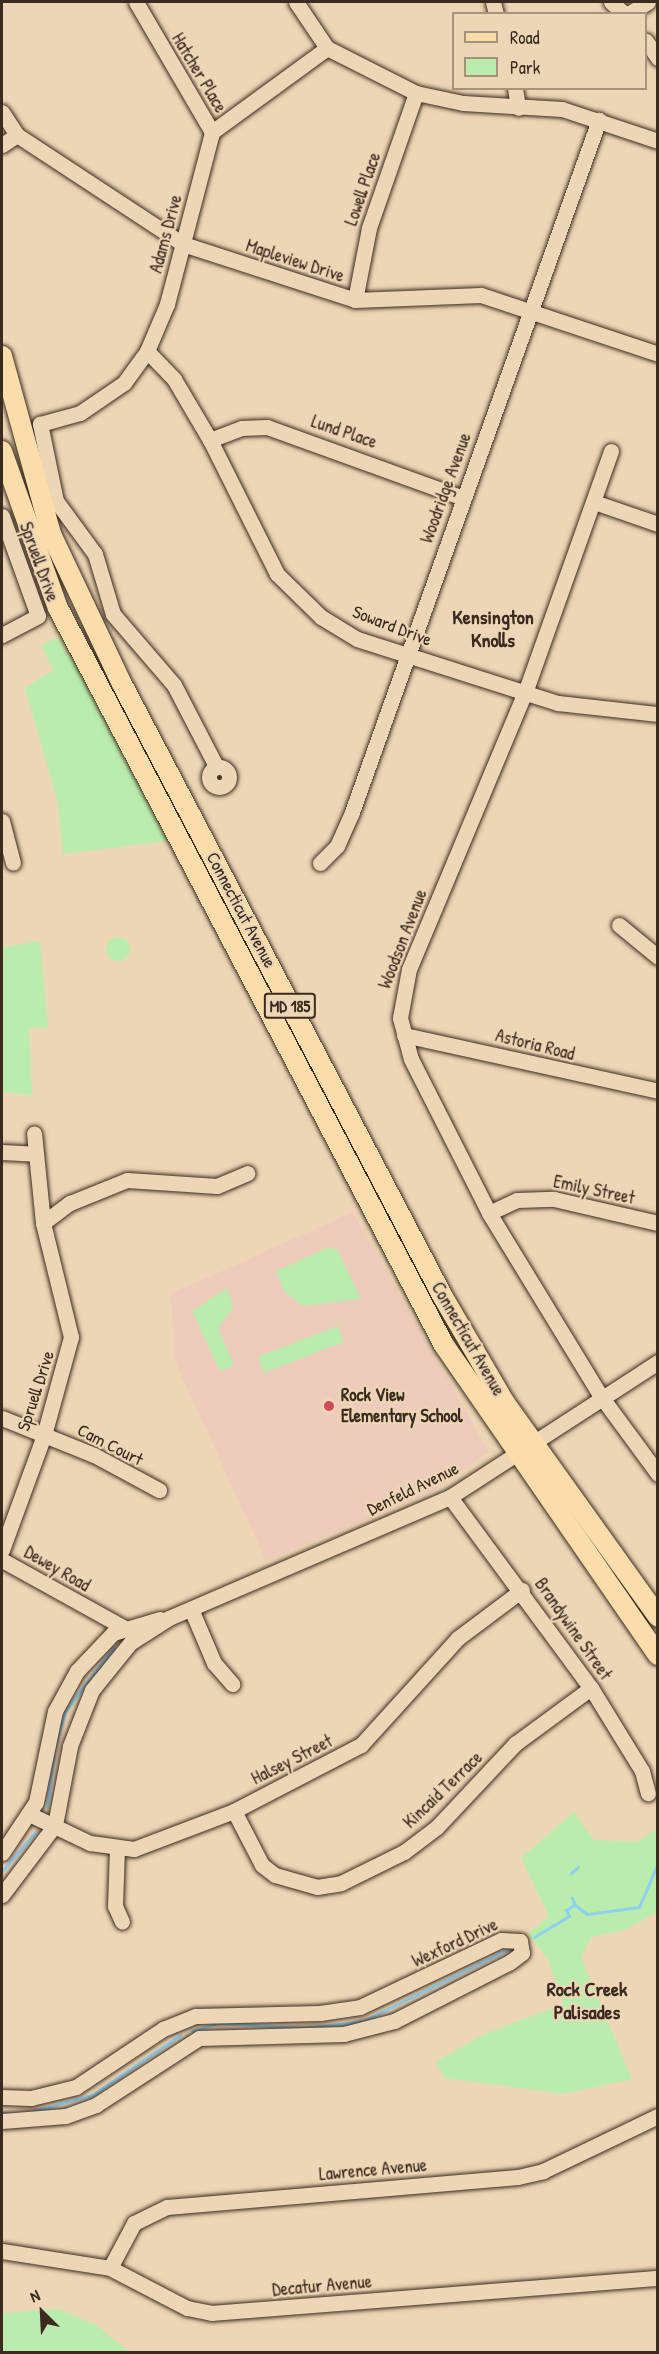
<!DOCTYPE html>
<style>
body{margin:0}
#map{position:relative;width:659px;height:2354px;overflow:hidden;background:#edd6b5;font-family:"Patrick Hand",sans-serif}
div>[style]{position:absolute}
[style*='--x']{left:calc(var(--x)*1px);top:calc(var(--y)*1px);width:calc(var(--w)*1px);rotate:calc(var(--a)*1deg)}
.built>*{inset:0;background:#ecb}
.green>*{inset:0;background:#baedad;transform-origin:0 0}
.round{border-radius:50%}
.stream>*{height:3px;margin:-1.5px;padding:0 1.5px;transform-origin:1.5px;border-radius:1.5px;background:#8fd0f0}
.roads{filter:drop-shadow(0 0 2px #3b2a1e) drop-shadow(0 0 2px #3b2a1e)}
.minor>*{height:15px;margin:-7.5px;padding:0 7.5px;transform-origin:7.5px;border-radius:7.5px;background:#edd6b5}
.minor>.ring{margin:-7.5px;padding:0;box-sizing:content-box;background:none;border:15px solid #edd6b5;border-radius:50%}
.major>*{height:20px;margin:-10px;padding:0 10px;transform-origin:10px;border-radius:10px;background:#fbddab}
.dots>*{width:16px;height:16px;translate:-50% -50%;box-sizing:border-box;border:3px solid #edd6b5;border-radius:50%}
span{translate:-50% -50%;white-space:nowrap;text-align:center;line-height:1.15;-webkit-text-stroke:4.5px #edd6b5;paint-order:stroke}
.shield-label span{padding:2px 4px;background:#edd6b5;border:2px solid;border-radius:4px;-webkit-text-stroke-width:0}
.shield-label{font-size:16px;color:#3b2a1e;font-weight:700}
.street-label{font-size:18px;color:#3b2a1e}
.poi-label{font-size:18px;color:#3b2a1e;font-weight:700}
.left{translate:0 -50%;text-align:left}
.neighbourhood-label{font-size:20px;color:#3b2a1e;font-weight:700}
.frame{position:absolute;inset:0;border:3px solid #3b2a1e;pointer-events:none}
.legend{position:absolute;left:452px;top:12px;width:195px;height:78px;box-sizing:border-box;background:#edd6b5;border:2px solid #a69179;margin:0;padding:8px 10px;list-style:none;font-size:18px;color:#3b2a1e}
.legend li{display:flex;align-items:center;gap:12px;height:30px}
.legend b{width:30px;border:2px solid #a69179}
.north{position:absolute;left:12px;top:2282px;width:60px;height:60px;-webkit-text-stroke:4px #edd6b5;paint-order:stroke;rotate:336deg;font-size:16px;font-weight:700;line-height:24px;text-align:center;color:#3b2a1e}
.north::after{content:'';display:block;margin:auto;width:21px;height:27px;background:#3b2a1e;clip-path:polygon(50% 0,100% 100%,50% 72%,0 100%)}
</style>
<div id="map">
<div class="built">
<i style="clip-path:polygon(353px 1212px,489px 1452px,432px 1492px,266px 1561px,174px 1359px,171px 1294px)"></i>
</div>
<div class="green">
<i style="clip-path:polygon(58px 637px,68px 656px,79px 647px,171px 825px,168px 841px,63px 854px,58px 803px,25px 688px,53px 670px,41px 645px)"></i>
<i class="round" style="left:106px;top:937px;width:24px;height:24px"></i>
<i style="clip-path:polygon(40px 941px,48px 1028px,29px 1028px,32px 1095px,2px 1092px,2px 947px)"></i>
<i style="clip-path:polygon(329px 1247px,337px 1249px,361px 1299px,303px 1306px,285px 1292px,276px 1271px)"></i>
<i style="clip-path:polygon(227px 1288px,233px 1308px,218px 1328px,234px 1365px,220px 1371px,192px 1311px)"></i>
<i style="left:338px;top:1326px;width:17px;height:86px;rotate:69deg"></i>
<i style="clip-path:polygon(574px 1812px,594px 1840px,637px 1842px,657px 1829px,657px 1912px,625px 1930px,591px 1937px,581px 1958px,632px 2079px,564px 2094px,444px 2078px,436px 2062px,482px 2035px,563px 2004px,548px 1959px,528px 1934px,549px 1916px,521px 1858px)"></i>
<i style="clip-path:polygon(58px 2309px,95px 2324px,129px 2352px,2px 2352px,2px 2313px)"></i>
</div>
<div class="stream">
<i style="--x:55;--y:1745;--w:37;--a:-73"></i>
<i style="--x:66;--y:1710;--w:79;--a:-52.7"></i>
<i style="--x:47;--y:1807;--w:56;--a:-82.9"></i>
<i style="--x:2;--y:1871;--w:52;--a:-49.6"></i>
<i style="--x:571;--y:1873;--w:9;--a:-41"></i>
<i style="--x:575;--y:1905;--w:15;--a:37"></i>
<i style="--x:587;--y:1914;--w:52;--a:-7.7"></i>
<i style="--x:639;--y:1907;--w:48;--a:-66.6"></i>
<i style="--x:534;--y:1937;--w:41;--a:-31"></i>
<i style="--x:569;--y:1916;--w:7;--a:-117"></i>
<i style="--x:566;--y:1910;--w:10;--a:-29"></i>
<i style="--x:575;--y:1905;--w:8;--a:-113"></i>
<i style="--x:192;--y:2031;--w:28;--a:-17"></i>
<i style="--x:219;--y:2023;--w:87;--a:3.3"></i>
<i style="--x:306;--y:2028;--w:57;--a:-7"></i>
<i style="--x:363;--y:2021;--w:165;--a:-26.3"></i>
<i style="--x:33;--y:2111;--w:61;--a:-15.2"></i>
<i style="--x:92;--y:2095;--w:107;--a:-34.3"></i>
<i style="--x:2;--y:2112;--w:7;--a:16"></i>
</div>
<div class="roads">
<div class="minor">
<i style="--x:136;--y:2;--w:151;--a:59.7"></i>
<i style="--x:296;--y:2;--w:55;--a:56"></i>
<i style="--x:327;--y:48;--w:100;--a:26.8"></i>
<i style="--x:416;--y:93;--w:48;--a:12"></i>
<i style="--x:463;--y:103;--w:99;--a:3.5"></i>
<i style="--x:562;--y:109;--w:101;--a:18.4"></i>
<i style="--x:493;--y:2;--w:12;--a:76"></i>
<i style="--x:611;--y:2;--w:18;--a:41"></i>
<i style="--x:628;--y:14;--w:23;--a:-31"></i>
<i style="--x:646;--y:41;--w:21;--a:55"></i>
<i style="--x:515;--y:88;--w:20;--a:81"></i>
<i style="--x:2;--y:112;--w:27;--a:57"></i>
<i style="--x:17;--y:135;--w:199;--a:33.3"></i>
<i style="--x:183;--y:244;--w:181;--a:18"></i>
<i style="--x:355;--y:300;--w:126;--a:-2.3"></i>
<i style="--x:481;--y:295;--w:187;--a:18.4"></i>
<i style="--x:2;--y:145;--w:18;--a:-34"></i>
<i style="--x:355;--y:300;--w:73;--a:-79"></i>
<i style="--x:369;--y:228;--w:143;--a:-70.8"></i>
<i style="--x:147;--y:351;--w:39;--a:46"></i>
<i style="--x:174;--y:379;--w:71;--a:59.5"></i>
<i style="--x:210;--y:440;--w:150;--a:63.4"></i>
<i style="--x:277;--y:574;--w:62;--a:44.3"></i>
<i style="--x:321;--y:617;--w:42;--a:31.4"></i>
<i style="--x:357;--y:639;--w:211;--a:17.7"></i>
<i style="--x:558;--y:703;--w:101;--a:6.3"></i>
<i style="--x:210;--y:440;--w:33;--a:-21"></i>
<i style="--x:241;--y:428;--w:26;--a:-2"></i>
<i style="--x:267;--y:427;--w:208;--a:19.9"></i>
<i style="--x:611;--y:451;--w:256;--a:109.6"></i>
<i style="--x:525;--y:692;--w:300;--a:112.7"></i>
<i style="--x:409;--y:969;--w:50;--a:100.4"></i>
<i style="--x:400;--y:1018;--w:42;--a:75"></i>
<i style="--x:411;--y:1059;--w:173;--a:63.1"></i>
<i style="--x:489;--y:1213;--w:213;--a:58.6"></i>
<i style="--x:600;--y:1395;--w:98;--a:53.7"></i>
<i style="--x:594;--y:502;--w:68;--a:19"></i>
<i style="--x:2;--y:516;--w:106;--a:70.2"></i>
<i style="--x:38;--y:616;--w:41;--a:152.2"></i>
<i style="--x:216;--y:766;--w:91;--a:-117.4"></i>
<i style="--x:174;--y:685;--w:94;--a:-130.7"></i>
<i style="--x:113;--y:614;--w:63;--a:-106.7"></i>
<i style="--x:95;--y:554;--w:66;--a:-126.3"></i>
<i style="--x:56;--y:501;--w:79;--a:-101.7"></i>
<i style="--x:40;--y:424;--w:41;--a:-15.4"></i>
<i style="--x:80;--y:413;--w:53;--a:-34.3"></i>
<i style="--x:124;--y:383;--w:39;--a:-54"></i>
<i style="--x:147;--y:351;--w:51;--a:-66.9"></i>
<i style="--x:167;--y:304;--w:178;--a:-75.3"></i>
<i style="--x:212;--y:132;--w:142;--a:-36.1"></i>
<i class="ring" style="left:209px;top:767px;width:5px;height:5px"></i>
<i style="--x:2;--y:821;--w:43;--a:75.3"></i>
<i style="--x:320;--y:863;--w:24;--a:-45"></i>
<i style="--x:337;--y:846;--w:37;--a:-66"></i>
<i style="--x:352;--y:812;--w:735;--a:-70.36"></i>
<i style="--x:619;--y:925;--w:50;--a:39.4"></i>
<i style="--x:404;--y:1035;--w:260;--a:12.4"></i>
<i style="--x:2;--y:1152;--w:33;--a:3"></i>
<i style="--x:489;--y:1213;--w:31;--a:-25"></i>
<i style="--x:517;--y:1200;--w:37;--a:-2"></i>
<i style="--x:554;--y:1199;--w:107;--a:13"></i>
<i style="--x:43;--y:1223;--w:34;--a:-37"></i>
<i style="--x:70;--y:1203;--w:61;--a:-22"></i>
<i style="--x:127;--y:1180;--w:90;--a:3.8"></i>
<i style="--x:217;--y:1186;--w:33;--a:-23"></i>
<i style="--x:2;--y:1418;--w:99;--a:21.9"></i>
<i style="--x:94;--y:1455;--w:74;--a:28.3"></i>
<i style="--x:450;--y:1497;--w:237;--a:53.6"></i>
<i style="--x:591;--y:1688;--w:97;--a:58.4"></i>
<i style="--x:642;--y:1771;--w:23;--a:75"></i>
<i style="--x:2;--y:1550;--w:122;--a:-69.9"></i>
<i style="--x:44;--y:1435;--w:102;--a:-74.6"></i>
<i style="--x:71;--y:1337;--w:117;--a:-103.8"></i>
<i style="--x:43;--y:1223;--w:90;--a:-95.7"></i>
<i style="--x:2;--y:1560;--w:146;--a:29"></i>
<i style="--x:191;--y:1609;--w:59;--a:66.9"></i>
<i style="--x:214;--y:1663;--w:28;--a:49"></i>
<i style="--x:234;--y:1811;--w:61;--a:62.6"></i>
<i style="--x:262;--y:1865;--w:16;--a:38"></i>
<i style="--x:275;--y:1875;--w:44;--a:15.9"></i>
<i style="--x:317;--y:1887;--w:24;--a:-9"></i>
<i style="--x:341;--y:1883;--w:70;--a:-26.2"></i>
<i style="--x:404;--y:1852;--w:41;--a:-37.1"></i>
<i style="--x:437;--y:1827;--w:115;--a:-46.8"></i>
<i style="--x:516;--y:1743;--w:93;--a:-36.3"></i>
<i style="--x:29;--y:1814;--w:68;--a:25.4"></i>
<i style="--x:90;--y:1843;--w:44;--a:7.8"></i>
<i style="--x:134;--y:1849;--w:107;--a:-20.8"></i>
<i style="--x:234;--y:1811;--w:143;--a:-27.5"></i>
<i style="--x:361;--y:1745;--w:144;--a:-47.8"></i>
<i style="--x:458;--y:1638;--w:80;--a:-36.9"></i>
<i style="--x:117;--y:1849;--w:57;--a:92"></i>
<i style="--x:115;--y:1906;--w:17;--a:66"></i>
<i style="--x:2;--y:1853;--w:61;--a:-56.3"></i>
<i style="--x:36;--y:1802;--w:93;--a:-78.2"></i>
<i style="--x:55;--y:1711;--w:46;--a:-61.2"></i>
<i style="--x:77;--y:1671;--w:52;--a:-46.5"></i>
<i style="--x:113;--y:1633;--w:49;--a:-16.6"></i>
<i style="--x:2;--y:1895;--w:88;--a:-52.9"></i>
<i style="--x:55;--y:1825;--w:80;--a:-79.2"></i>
<i style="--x:70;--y:1746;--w:60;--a:-68.6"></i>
<i style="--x:92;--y:1690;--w:60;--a:-51"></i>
<i style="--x:130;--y:1643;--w:46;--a:-32.7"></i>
<i style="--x:169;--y:1618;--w:306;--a:-23.3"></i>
<i style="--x:450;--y:1497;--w:248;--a:-33"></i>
<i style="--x:2;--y:2097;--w:29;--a:2"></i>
<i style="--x:31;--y:2098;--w:46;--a:-13.7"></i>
<i style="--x:76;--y:2087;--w:105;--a:-33.7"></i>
<i style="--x:163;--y:2029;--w:35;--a:-22"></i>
<i style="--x:196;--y:2016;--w:124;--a:-1.4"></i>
<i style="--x:320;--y:2013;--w:40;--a:-8.5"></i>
<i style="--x:360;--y:2007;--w:156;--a:-25.4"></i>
<i style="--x:501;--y:1940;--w:19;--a:3"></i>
<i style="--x:520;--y:1941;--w:12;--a:81"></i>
<i style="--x:522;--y:1953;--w:15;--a:143"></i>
<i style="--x:510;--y:1962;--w:130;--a:153"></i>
<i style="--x:394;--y:2021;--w:52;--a:165.4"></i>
<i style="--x:344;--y:2034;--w:145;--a:178.4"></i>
<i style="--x:199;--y:2038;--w:123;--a:147"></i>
<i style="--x:96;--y:2105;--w:33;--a:160"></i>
<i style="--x:65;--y:2116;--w:63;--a:175.5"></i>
<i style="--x:2;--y:2251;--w:109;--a:8.9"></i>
<i style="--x:110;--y:2268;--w:87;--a:27.5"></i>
<i style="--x:187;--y:2308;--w:25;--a:11"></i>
<i style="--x:212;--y:2313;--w:447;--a:-4.5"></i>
<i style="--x:110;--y:2268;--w:51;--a:-61.9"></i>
<i style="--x:134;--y:2223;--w:37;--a:-26"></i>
<i style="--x:167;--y:2207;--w:352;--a:-4.9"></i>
<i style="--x:518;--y:2177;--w:26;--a:-13"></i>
<i style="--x:543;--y:2171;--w:127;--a:-25.6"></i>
</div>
<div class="major">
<i style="--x:2;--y:356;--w:185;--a:74.6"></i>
<i style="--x:51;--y:534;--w:166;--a:64.7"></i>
<i style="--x:122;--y:684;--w:692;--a:62.36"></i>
<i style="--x:443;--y:1297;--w:123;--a:59.7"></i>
<i style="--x:505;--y:1403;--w:263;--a:54.4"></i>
<i style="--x:2;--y:451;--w:167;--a:70.4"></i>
<i style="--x:58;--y:608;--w:832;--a:62.36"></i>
<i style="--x:444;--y:1345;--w:377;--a:55.4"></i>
</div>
</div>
<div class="dots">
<i style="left:329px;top:1406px;background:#d1495b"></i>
</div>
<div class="shield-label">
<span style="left:290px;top:1006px">MD 185</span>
</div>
<div class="street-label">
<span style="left:199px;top:73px;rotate:59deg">Hatcher Place</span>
<span style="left:363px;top:189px;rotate:-71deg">Lowell Place</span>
<span style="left:166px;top:234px;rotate:-75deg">Adams Drive</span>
<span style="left:295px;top:261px;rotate:18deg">Mapleview Drive</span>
<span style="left:344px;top:432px;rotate:19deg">Lund Place</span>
<span style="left:446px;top:488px;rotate:-70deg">Woodridge Avenue</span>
<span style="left:39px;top:562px;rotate:70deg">Spruell Drive</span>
<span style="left:392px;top:626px;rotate:21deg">Soward Drive</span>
<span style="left:241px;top:910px;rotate:62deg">Connecticut Avenue</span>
<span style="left:403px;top:939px;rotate:-69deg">Woodson Avenue</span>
<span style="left:535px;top:1045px;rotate:14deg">Astoria Road</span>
<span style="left:594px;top:1190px;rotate:12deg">Emily Street</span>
<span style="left:468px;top:1339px;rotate:60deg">Connecticut Avenue</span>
<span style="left:36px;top:1391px;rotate:-72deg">Spruell Drive</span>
<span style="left:110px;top:1445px;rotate:27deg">Cam Court</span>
<span style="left:413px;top:1489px;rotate:-26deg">Denfeld Avenue</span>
<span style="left:57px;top:1569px;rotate:30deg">Dewey Road</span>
<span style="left:573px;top:1629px;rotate:55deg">Brandywine Street</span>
<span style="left:292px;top:1760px;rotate:-27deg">Halsey Street</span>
<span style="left:443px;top:1790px;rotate:-44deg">Kincaid Terrace</span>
<span style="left:455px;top:1943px;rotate:-25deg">Wexford Drive</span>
<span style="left:373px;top:2170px;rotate:-5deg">Lawrence Avenue</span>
<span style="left:322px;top:2286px;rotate:-5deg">Decatur Avenue</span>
</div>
<div class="poi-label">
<span class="left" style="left:341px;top:1406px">Rock View<br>Elementary School</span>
</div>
<div class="neighbourhood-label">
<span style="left:493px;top:628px">Kensington<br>Knolls</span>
<span style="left:587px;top:2000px">Rock Creek<br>Palisades</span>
</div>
<div class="frame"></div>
<ul class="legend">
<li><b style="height:8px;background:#fbddab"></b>Road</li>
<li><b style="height:16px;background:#baedad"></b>Park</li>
</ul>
<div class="north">N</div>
</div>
